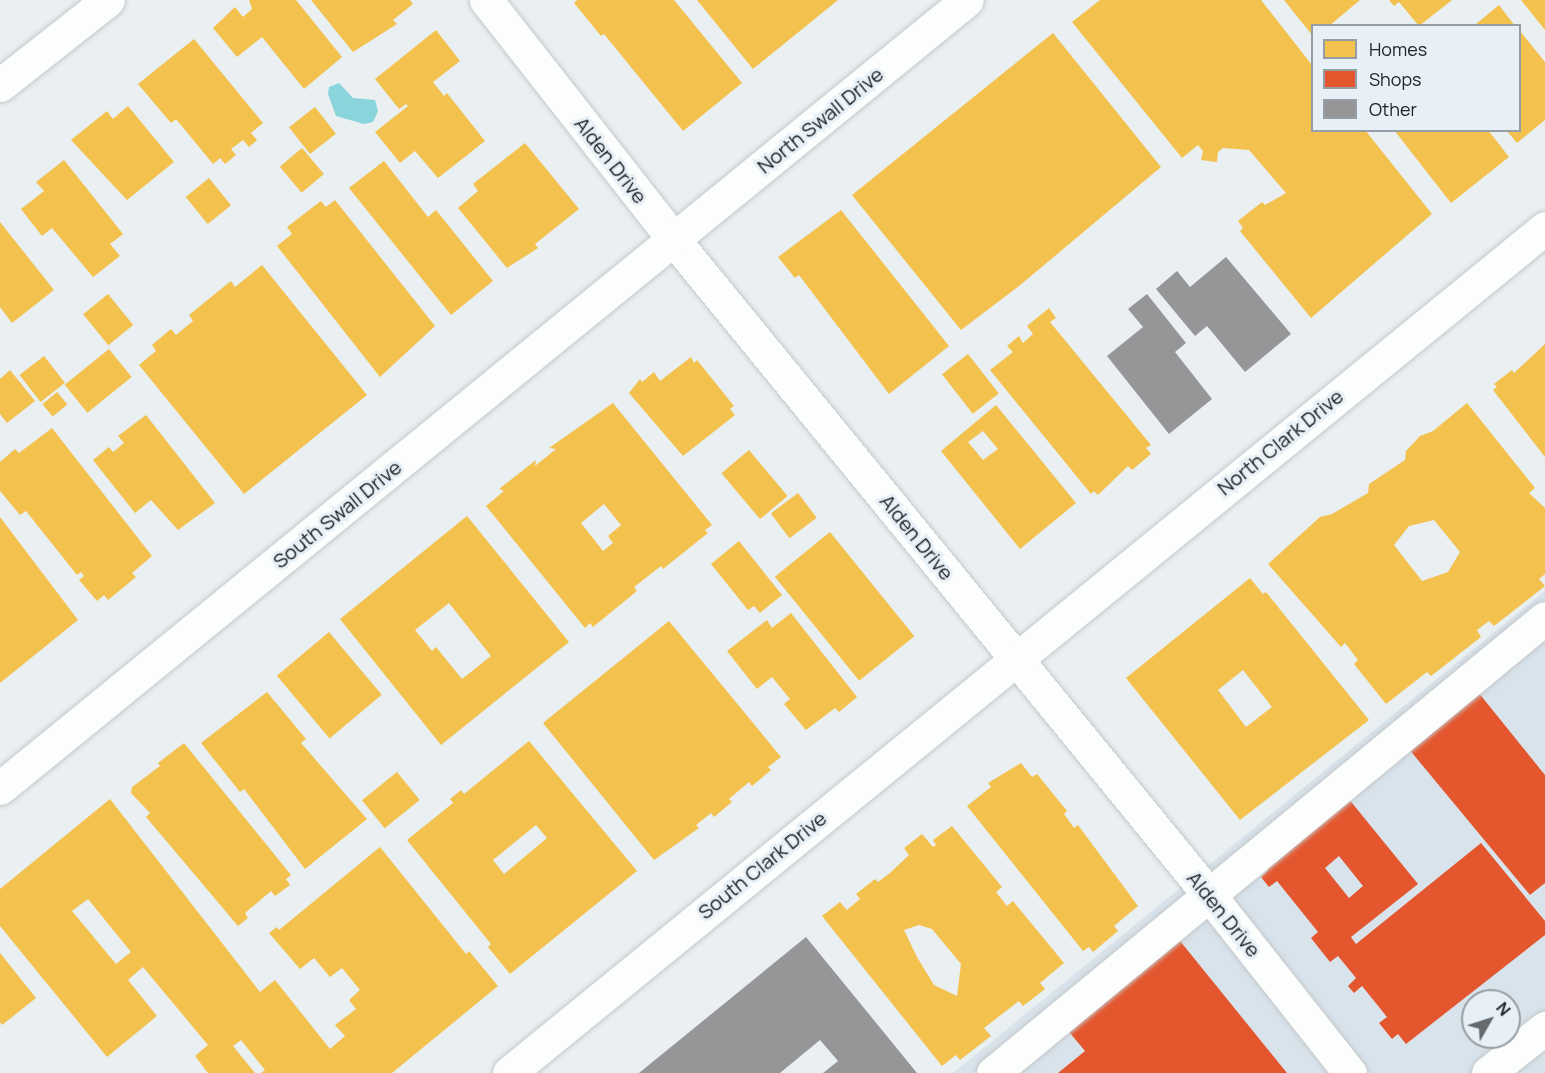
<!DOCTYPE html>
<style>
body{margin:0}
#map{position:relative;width:1545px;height:1073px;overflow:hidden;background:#eaeff2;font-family:Manrope,sans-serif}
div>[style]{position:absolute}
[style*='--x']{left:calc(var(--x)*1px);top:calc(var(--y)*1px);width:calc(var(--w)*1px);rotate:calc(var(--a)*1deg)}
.built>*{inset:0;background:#d8e3eb}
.water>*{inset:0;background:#8ad4dc}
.homes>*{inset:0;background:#f2c14e;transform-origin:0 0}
.shops>*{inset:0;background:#e4572e}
.building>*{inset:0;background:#969698}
.roads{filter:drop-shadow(0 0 2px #c5c8cb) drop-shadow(0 0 2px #c5c8cb)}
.minor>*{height:33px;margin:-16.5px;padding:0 16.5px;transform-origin:16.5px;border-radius:16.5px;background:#fcfdfd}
span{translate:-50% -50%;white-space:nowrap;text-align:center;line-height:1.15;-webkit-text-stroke:6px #e7f0f6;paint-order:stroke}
.street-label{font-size:20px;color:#202326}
.legend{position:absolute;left:1311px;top:24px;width:210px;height:108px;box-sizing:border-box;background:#e7f0f6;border:2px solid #979ea3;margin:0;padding:8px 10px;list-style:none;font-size:18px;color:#202326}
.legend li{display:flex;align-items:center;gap:12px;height:30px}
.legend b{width:30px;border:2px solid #979ea3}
.north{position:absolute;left:1461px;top:989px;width:60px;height:60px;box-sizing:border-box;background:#e7f0f6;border:2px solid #979ea3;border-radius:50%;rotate:51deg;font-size:16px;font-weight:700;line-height:24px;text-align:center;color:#202326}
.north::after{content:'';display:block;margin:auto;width:21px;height:27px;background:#676a6d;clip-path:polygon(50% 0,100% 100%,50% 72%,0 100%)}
</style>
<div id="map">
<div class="built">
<i style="clip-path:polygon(evenodd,1545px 591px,1545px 1073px,953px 1073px,1545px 591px,1473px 1001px,1509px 1001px,1509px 1037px,1473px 1037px,1473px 1001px)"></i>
</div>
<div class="water">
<i style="clip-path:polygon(339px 83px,353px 98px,375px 100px,378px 111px,373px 122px,364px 124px,336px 116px,328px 94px,329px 87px)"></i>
</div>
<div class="homes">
<i style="clip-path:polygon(249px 0,296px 0,342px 57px,304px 89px,262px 37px,237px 57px,213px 28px,235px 7px,243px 17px,252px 9px)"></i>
<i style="clip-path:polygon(311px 0,410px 0,413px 4px,393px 20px,397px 24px,353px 52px)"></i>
<i style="clip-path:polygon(577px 0,674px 0,742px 83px,683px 131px,604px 34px,601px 36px,574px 3px)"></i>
<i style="clip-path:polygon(697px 0,838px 0,753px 69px)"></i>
<i style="clip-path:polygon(1100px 0,1261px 0,1312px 65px,1312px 130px,1365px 130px,1432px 214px,1311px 318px,1240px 231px,1243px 228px,1238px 221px,1262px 202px,1265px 205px,1286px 193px,1249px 150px,1223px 148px,1218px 152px,1217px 162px,1201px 160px,1203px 151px,1198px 145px,1182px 158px,1072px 22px)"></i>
<i style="clip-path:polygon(1284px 0,1360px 0,1329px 26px,1312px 26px,1312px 35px)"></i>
<i style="clip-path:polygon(1389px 0,1452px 0,1419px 26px,1399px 2px,1394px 6px)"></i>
<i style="clip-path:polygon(1521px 0,1545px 0,1545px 30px)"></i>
<i style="clip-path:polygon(1499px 5px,1515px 26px,1478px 26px,1476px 24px)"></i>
<i style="clip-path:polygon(436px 30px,460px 61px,433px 82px,444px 96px,447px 93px,485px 141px,438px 178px,415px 151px,400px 163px,375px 132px,408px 106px,406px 104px,399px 109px,375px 79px)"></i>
<i style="clip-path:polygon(1520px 31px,1545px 62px,1545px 120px,1517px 143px,1506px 130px,1520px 130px)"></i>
<i style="clip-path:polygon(1053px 33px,1161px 167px,1019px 286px,961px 330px,852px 195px)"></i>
<i style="clip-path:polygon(194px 39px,263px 123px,251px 133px,257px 140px,249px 147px,243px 140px,231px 149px,236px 155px,225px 164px,220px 158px,213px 164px,176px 119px,171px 123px,138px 84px)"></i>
<i style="clip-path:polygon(128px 106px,174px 162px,127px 200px,71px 140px,107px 111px,113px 119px)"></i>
<i style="left:315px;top:107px;width:34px;height:33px;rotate:52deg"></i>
<i style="clip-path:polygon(1394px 130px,1488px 130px,1509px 157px,1451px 203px)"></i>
<i style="clip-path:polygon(525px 143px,579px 209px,535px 244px,538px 248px,507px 268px,458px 208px,478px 191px,473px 184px)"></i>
<i style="left:302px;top:148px;width:34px;height:29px;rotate:50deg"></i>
<i style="clip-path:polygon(64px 160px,123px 234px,110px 244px,120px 256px,93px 277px,52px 228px,42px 236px,21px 209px,44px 191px,36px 182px)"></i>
<i style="clip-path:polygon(384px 161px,428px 217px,436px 210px,493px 281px,451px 315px,349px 188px)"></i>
<i style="left:209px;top:178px;width:35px;height:30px;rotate:51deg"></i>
<i style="clip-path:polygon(335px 200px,435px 326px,380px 377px,277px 246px,292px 234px,287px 227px,321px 201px,326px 207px)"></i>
<i style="clip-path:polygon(841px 210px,949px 346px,889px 394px,799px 275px,795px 278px,778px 257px)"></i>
<i style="clip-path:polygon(0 222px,54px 290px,12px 323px,0 307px)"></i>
<i style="clip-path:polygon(262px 265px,367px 395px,244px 494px,139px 365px,156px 351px,152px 345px,171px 329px,176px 335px,193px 321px,189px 315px,231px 281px,235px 287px)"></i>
<i style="left:108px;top:294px;width:40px;height:32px;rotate:51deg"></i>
<i style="clip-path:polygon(1049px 308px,1056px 318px,1050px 322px,1151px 445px,1146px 448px,1151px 454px,1132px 470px,1128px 466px,1098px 495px,1094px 491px,1091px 494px,990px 370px,1013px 352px,1007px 346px,1019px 336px,1023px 343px,1033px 334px,1027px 326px)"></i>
<i style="clip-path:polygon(1545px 344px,1545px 457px,1493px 390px,1497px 387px,1494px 384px,1512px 370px,1514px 373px)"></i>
<i style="left:109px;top:349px;width:36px;height:57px;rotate:51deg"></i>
<i style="left:968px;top:354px;width:50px;height:33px;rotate:52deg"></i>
<i style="left:44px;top:356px;width:34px;height:31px;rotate:52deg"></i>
<i style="clip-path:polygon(691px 357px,694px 363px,697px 360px,734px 406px,730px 409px,735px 415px,683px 456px,629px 393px,640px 379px,642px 382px,654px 372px,660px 381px)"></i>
<i style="clip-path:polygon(10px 370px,35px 401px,7px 423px,0 414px,0 379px)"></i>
<i style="left:57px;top:392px;width:16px;height:19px;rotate:50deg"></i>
<i style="clip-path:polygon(evenodd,613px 403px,712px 525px,705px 530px,708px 533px,663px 569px,661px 566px,634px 587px,637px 591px,593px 627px,590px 623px,585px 628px,486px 506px,504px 491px,499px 489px,536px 460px,535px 466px,556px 449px,549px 448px,613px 403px,604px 504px,621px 525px,608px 536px,613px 543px,603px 551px,581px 523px,604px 504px)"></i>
<i style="clip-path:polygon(evenodd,1467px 403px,1535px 488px,1529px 493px,1545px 508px,1545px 574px,1539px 579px,1545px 586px,1494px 626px,1489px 621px,1477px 630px,1481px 637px,1431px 676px,1427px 672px,1386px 704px,1354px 664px,1358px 660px,1345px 643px,1341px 647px,1268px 564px,1320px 517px,1332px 514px,1368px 493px,1369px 484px,1405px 460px,1406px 451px,1420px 436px,1433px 431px,1467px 403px,1434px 520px,1460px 552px,1448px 572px,1422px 581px,1394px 545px,1409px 526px,1434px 520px)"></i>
<i style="clip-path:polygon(evenodd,996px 405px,1076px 503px,1020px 549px,941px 451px,996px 405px,983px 431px,998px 449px,983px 460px,968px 442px,983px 431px)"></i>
<i style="clip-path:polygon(146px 415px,215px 503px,178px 530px,151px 500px,135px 513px,93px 460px,109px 447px,113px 452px,124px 443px,118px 436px)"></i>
<i style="clip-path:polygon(52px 428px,152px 556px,132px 573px,136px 577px,108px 600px,104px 595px,97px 601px,79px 580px,84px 576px,81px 572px,77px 575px,26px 511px,20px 515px,0 491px,0 462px,15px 449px,19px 453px)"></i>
<i style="left:749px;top:450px;width:60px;height:36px;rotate:50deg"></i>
<i style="left:798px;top:493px;width:31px;height:34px;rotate:53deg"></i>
<i style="clip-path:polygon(evenodd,467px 516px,569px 642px,441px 745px,340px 619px,467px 516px,449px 603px,491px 656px,462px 679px,436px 647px,432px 651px,415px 630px,449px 603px)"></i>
<i style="clip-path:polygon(0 517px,78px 620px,0 683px)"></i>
<i style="left:830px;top:532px;width:134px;height:71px;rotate:51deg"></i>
<i style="clip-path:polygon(739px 541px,782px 595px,760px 613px,754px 606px,748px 610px,711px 564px)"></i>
<i style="clip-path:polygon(evenodd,1250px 578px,1263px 594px,1266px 592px,1369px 720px,1240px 820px,1126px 678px,1250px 578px,1243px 670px,1272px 707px,1246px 727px,1218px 690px,1243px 670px)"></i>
<i style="clip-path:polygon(791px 613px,857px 697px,839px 712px,835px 708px,806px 730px,784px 704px,790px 699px,772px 677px,757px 689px,727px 651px,767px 620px,772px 628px)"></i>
<i style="clip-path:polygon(669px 621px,781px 757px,768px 767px,771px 770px,752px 786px,749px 782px,729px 799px,732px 802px,714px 817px,711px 813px,696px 825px,699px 828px,654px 860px,543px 723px)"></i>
<i style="left:329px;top:632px;width:82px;height:68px;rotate:50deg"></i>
<i style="clip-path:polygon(267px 692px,306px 739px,301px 743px,367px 819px,305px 869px,244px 789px,240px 792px,201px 743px)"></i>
<i style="clip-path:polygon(evenodd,529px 741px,637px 871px,510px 974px,488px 947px,491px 944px,407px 840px,453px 803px,450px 799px,461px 790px,464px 794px,529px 741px,536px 825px,547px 838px,504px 874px,493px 860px,536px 825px)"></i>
<i style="clip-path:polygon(184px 743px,291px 875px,286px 879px,290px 885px,275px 896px,271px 891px,245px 913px,248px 918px,238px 926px,146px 817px,150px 813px,131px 793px,132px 787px,160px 766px,158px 763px)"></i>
<i style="clip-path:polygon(1021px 763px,1032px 777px,1037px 774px,1067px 811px,1064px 814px,1074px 828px,1078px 825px,1138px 906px,1114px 926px,1118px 931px,1093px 952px,1089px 947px,1083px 951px,967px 806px,991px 787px,988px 783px)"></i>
<i style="left:397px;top:772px;width:36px;height:45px;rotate:51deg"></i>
<i style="clip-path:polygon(evenodd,110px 799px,260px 992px,275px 980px,330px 1049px,345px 1036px,335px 1025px,356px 1009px,349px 1000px,360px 990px,342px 968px,330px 977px,314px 958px,300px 969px,269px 933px,277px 927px,279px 930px,380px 847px,466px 954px,469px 951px,498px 986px,392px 1073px,261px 1073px,265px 1070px,241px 1040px,233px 1046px,255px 1073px,208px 1073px,195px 1056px,208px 1045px,143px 967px,128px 980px,157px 1016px,107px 1057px,0 926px,0 889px,110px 799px,88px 899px,131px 952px,116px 964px,72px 911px,88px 899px)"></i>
<i style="clip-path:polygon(evenodd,952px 826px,1002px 887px,996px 892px,1007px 906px,1013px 901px,1064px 963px,1040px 983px,1045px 989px,1023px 1006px,1019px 1001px,984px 1028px,991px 1036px,960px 1060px,956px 1055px,942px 1066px,822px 916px,840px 902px,847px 910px,860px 899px,856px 894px,875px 879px,878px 882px,890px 873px,909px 855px,904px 848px,922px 834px,933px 847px,936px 845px,933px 840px,952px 826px,919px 925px,932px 929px,961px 964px,957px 996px,934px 985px,917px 957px,904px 930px,919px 925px)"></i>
<i style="clip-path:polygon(0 953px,36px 998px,2px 1025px,0 1022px)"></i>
</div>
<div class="shops">
<i style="clip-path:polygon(1478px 692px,1545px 775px,1545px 883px,1530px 895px,1408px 748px)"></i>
<i style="clip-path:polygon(evenodd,1348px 798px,1418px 884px,1351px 937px,1356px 944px,1481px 843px,1545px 921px,1545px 935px,1406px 1044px,1398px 1034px,1392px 1039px,1379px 1023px,1387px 1017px,1362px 986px,1354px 993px,1348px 986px,1356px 978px,1338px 956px,1330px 962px,1311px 938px,1318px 932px,1277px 881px,1269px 887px,1261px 877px,1268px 870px,1265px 867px,1348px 798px,1339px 856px,1363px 886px,1349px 898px,1325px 868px,1339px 856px)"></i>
<i style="clip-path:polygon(1176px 936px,1287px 1073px,1058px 1073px,1085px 1051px,1065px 1027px)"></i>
</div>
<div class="building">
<i style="clip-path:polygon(1226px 257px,1291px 334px,1245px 372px,1207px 326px,1195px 336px,1156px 289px,1177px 271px,1190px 287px)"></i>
<i style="clip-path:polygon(1147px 294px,1186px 343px,1175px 352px,1212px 399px,1169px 434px,1107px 356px,1143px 327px,1128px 309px)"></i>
<i style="clip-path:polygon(806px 937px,917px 1073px,823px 1073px,838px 1061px,820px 1040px,780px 1073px,639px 1073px)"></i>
</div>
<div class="roads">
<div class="minor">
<i style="--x:486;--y:0;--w:305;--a:51.9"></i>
<i style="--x:674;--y:240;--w:847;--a:50.75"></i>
<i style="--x:1210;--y:896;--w:226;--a:51.7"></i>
<i style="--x:0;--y:85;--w:137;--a:-38.2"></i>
<i style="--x:0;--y:788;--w:1247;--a:-39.18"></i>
<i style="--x:509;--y:1073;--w:1337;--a:-39.2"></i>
<i style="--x:993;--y:1073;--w:715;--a:-39.5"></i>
<i style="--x:1488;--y:1073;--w:73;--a:-38.3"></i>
</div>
</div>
<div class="street-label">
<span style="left:820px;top:120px;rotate:-39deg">North Swall Drive</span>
<span style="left:611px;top:160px;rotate:52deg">Alden Drive</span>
<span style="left:1280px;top:442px;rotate:-39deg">North Clark Drive</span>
<span style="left:337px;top:514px;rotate:-39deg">South Swall Drive</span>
<span style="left:917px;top:537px;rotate:51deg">Alden Drive</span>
<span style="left:762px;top:865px;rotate:-39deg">South Clark Drive</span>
<span style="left:1224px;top:914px;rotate:51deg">Alden Drive</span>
</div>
<ul class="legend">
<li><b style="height:16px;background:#f2c14e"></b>Homes</li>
<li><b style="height:16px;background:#e4572e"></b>Shops</li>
<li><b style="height:16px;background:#969698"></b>Other</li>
</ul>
<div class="north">N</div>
</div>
